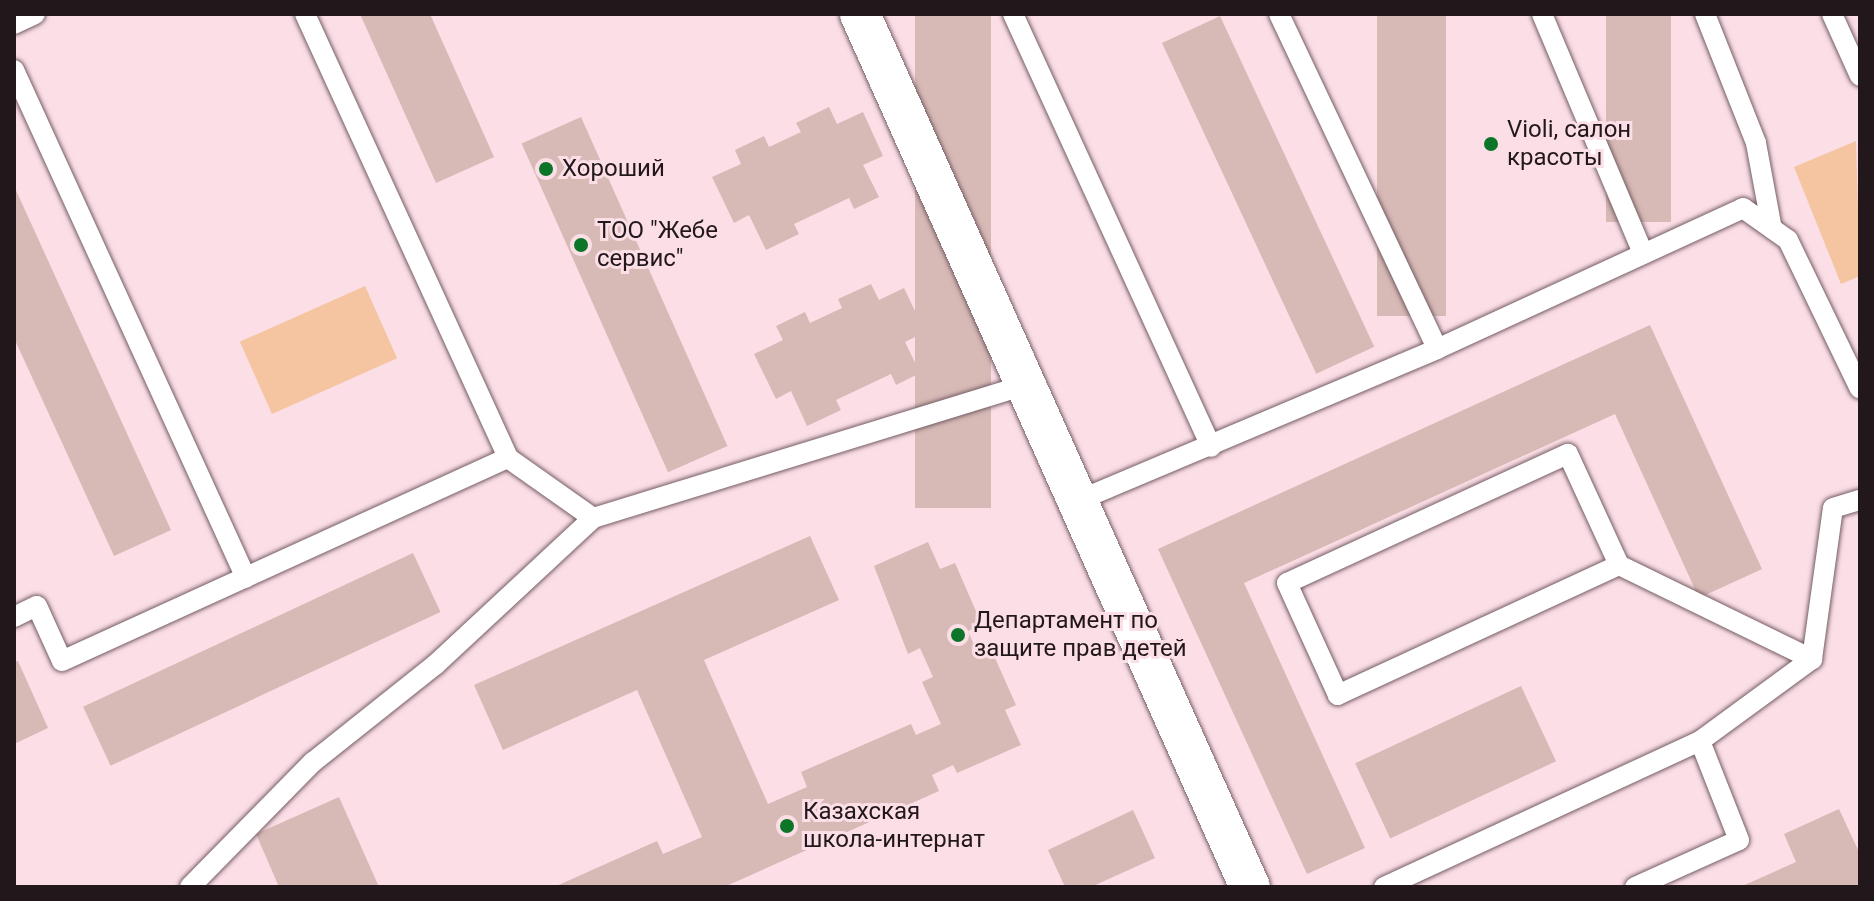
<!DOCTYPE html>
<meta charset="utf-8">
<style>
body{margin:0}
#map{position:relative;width:1874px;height:901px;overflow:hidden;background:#fbdee6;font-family:Roboto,sans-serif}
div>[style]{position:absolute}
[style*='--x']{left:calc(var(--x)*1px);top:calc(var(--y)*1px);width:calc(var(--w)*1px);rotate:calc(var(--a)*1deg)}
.green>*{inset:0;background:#f5c5a2;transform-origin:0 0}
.building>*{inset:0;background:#d7bab6;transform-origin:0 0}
.roads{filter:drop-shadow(0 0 2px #755d64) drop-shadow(0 0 2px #755d64)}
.service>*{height:20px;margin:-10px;padding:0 10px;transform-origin:10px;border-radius:10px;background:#fff}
.minor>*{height:40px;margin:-20px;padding:0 20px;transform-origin:20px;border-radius:20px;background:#fff}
.dots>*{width:22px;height:22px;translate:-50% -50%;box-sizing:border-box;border:4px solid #fbdee6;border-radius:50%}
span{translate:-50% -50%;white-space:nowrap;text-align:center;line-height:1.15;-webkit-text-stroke:6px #fbdee6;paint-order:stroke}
.poi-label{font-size:24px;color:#22181b}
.left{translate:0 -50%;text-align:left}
.frame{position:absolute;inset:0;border:16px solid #22181b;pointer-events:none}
</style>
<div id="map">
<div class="green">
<i style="clip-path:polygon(1856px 141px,1860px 276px,1841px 284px,1794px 167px)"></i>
<i style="left:365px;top:286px;width:79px;height:137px;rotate:66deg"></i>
</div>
<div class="building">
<i style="clip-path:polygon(360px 14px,430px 14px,494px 157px,436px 183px)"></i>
<i style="left:915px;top:14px;width:76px;height:494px"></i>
<i style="left:1377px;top:14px;width:69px;height:302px"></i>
<i style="left:1606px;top:14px;width:65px;height:208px"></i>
<i style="left:1220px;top:16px;width:365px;height:64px;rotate:65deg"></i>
<i style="clip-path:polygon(829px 107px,837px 124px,863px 112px,883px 156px,863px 165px,879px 197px,854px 209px,849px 198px,794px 224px,799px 234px,766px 250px,749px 215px,734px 223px,712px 177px,741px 164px,735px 150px,764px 136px,769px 147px,801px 132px,796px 123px)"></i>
<i style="left:581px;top:117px;width:360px;height:65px;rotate:66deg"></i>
<i style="clip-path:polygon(14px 186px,171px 530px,114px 556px,14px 338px)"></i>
<i style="clip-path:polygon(871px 284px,879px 300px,904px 288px,925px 332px,905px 342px,920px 373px,896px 385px,891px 374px,836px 400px,841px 410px,807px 426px,791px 391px,776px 399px,754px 354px,783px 340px,776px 326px,805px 312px,810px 323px,842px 308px,838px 299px)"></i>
<i style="clip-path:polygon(1650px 325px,1762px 569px,1699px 598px,1615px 414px,1244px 583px,1365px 848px,1307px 874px,1158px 549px)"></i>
<i style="clip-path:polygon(810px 536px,839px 600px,704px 660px,768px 804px,807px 787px,801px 772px,911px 724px,916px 735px,941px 724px,922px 682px,933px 677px,920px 648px,908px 654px,874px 566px,928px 542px,940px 569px,955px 563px,982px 625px,968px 631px,978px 654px,991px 649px,1016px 705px,1005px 710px,1021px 745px,957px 773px,953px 765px,932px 775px,939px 791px,724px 887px,554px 887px,657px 841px,663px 854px,702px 837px,637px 690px,503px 750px,474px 685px)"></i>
<i style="left:413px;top:553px;width:65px;height:364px;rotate:65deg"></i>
<i style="clip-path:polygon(18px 661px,48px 728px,14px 744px,14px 662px)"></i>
<i style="left:1521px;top:686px;width:83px;height:183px;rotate:65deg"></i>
<i style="clip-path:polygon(339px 797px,379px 887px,279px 887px,256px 834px)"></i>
<i style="clip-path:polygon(1839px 809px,1860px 854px,1860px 887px,1740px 887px,1796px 862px,1784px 834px)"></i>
<i style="clip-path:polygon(1133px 810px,1155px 858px,1091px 887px,1065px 887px,1048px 850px)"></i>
</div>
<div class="roads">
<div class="service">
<i style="--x:305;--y:14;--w:488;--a:65.4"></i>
<i style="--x:508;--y:458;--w:104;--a:35.2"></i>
<i style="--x:1013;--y:14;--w:476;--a:65.4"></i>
<i style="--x:1279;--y:14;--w:370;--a:64.7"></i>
<i style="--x:1542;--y:14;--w:259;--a:67.1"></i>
<i style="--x:1705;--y:14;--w:139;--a:68.4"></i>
<i style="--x:1756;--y:143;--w:87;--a:79.5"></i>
<i style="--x:1832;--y:14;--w:68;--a:65.7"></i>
<i style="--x:14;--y:24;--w:23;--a:-25"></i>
<i style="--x:14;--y:70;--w:558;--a:65.45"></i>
<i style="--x:1075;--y:502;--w:393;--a:-22.9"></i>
<i style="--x:1437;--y:349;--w:337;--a:-24.7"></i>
<i style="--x:1743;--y:208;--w:55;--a:35.4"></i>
<i style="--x:1788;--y:240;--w:165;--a:64.2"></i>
<i style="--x:1619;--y:565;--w:310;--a:155.2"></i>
<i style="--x:1338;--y:695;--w:123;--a:-114.5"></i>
<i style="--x:1287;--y:583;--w:309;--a:-24.7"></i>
<i style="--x:1568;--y:454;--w:122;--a:65.3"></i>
<i style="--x:1619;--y:565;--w:215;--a:26"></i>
<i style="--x:14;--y:617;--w:25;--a:-26"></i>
<i style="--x:37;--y:606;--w:60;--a:65.6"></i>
<i style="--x:62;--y:661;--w:490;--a:-24.5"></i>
<i style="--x:190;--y:887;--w:175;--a:-45.5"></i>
<i style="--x:313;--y:762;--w:156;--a:-38.5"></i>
<i style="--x:435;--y:665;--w:216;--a:-42.9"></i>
<i style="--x:593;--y:518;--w:449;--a:-17.1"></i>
<i style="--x:1384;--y:887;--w:348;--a:-24.8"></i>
<i style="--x:1700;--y:741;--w:139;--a:-36.2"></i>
<i style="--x:1812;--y:659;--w:152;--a:-82.1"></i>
<i style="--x:1833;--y:508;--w:28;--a:-17"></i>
<i style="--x:1635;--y:887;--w:114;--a:-24.3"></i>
<i style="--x:1739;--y:840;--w:106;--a:-111.5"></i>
</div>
<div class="minor">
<i style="--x:860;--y:14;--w:956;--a:65.93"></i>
</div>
</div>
<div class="dots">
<i style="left:1491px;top:144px;background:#0c7527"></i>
<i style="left:546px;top:169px;background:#0c7527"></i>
<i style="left:581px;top:245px;background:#0c7527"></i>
<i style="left:958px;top:635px;background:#0c7527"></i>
<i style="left:787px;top:826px;background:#0c7527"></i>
</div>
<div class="poi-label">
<span class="left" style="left:1507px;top:144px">Violi, салон<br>красоты</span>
<span class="left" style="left:562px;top:169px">Хороший</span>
<span class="left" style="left:597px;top:245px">ТОО "Жебе<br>сервис"</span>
<span class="left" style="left:974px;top:635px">Департамент по<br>защите прав детей</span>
<span class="left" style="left:803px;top:826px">Казахская<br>школа-интернат</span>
</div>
<div class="frame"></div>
</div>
